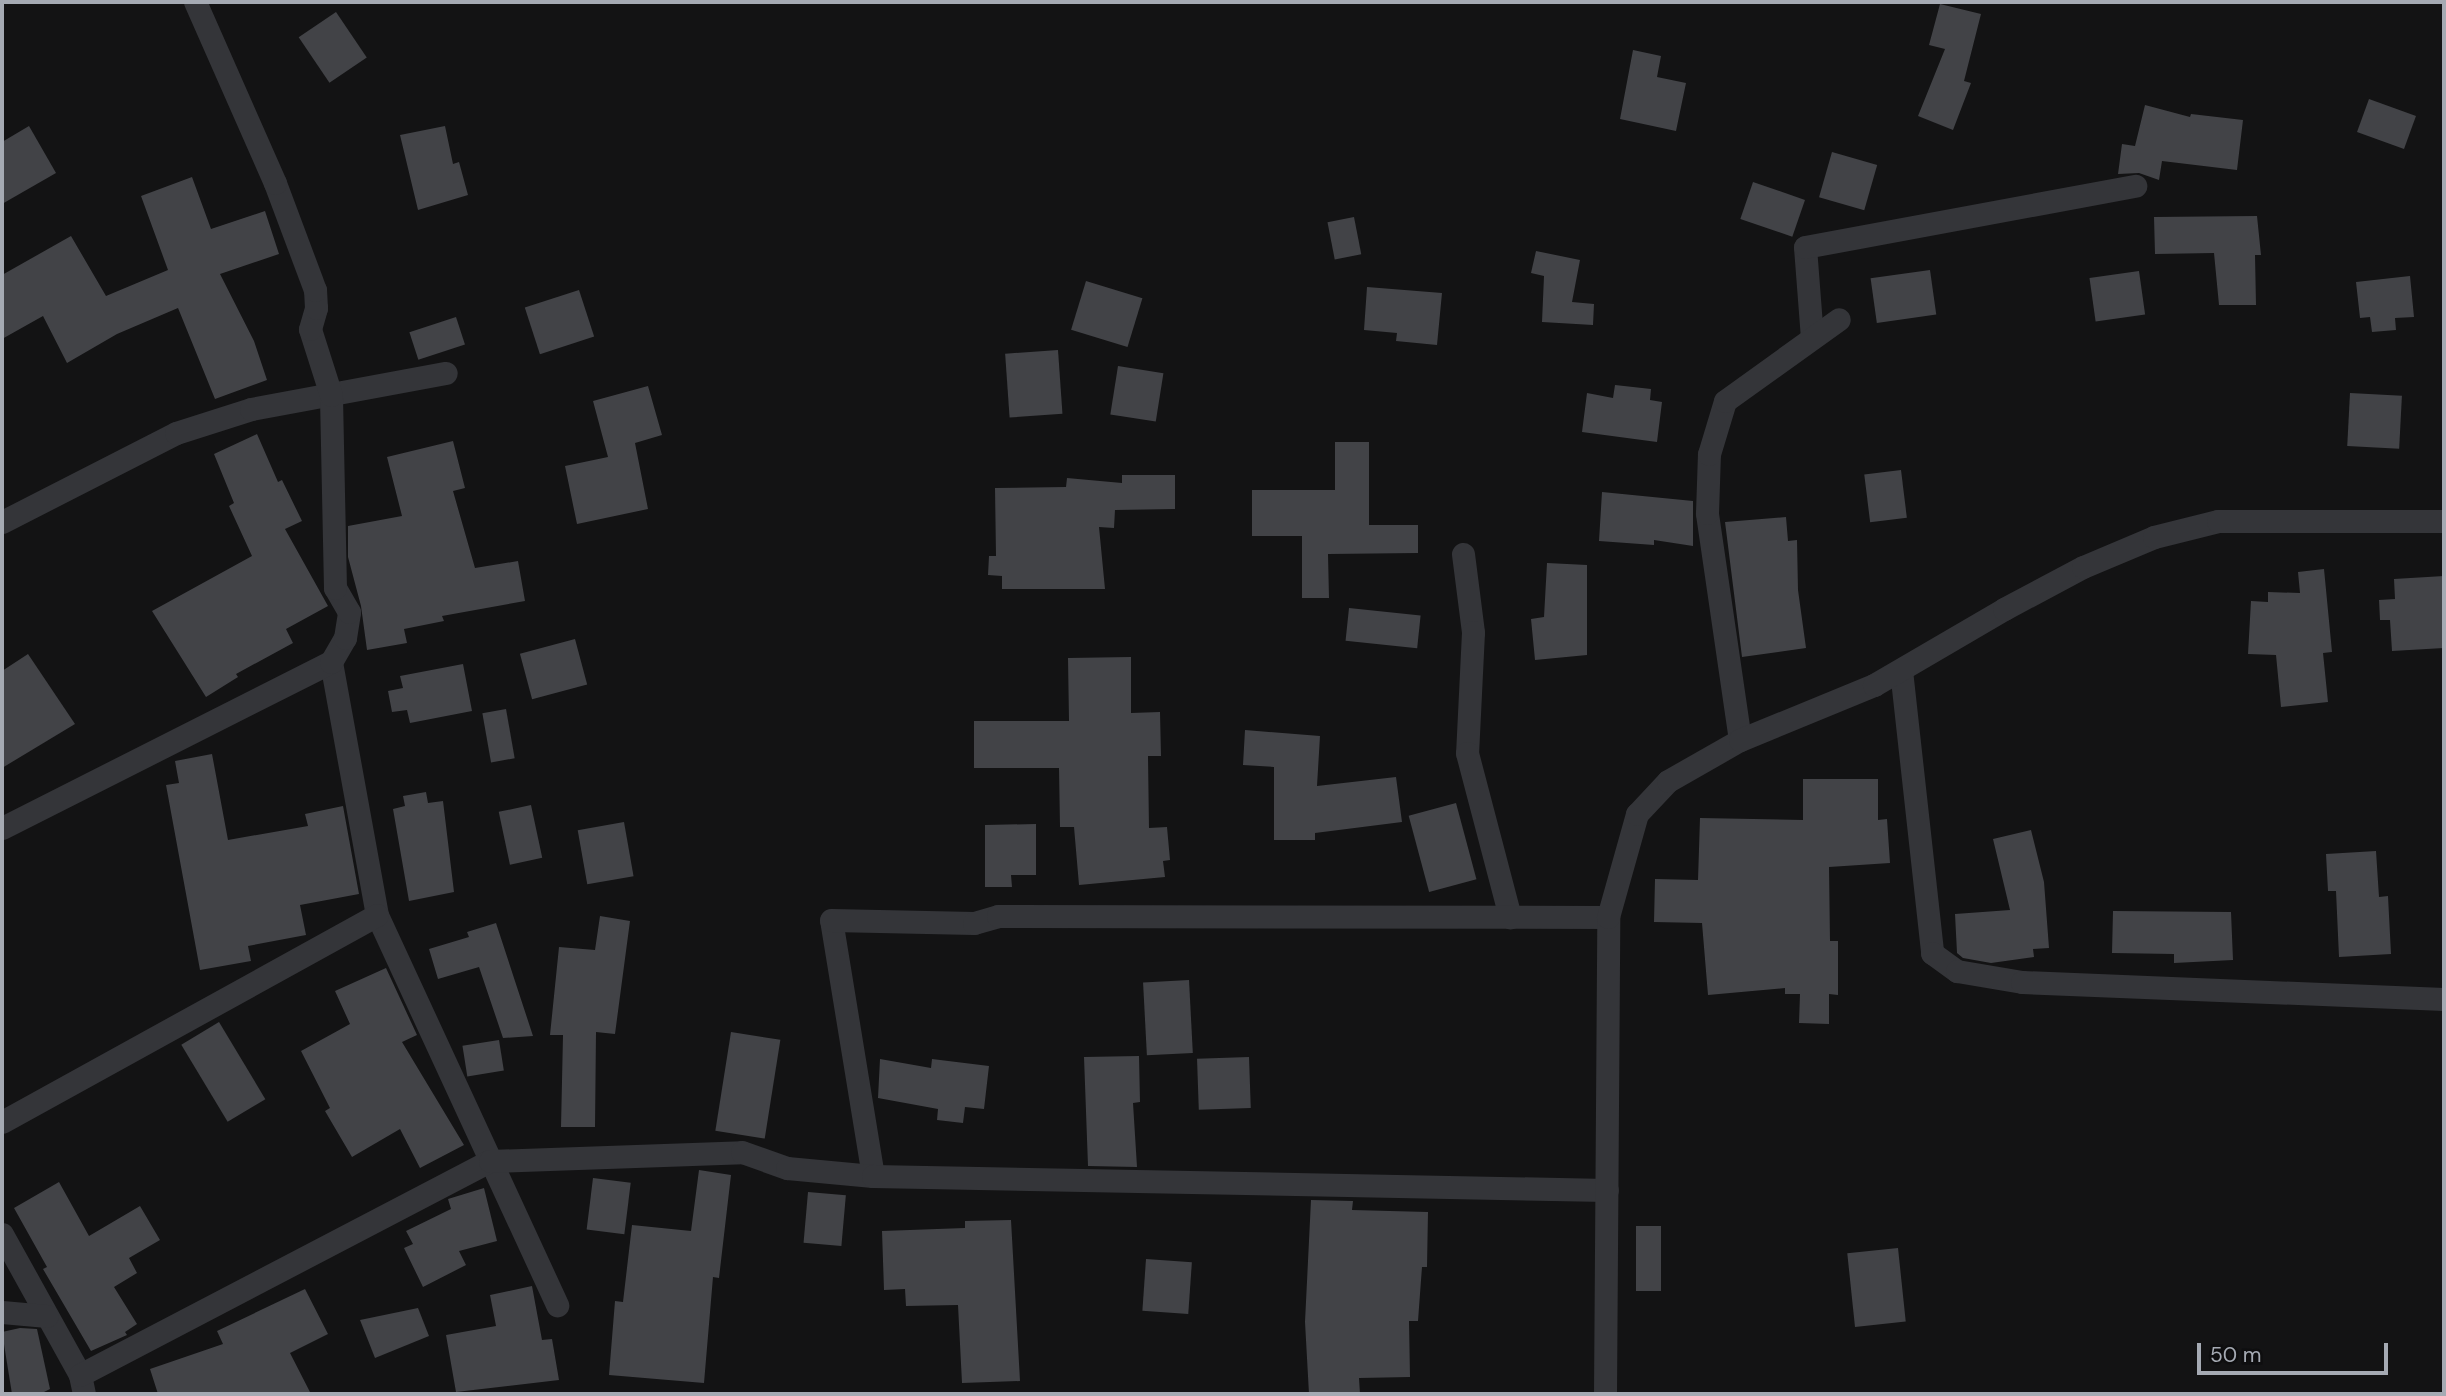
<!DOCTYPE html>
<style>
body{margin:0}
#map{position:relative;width:2446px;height:1396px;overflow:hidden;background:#131314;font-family:"DM Sans",sans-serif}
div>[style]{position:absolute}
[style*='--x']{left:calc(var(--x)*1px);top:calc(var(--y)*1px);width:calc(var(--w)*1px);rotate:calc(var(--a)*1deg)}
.building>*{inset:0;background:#424347;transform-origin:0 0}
.street>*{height:23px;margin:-11.5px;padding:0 11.5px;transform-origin:11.5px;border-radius:11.5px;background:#343539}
span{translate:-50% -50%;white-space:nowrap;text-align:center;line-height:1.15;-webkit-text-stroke:6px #0e0e0f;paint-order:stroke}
.frame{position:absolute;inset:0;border:4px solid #a5aab3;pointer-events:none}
.scale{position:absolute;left:2197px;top:1343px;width:191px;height:32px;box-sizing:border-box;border:4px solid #a5aab3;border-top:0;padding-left:9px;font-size:21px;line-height:24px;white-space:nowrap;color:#a5aab3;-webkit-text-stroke:5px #0e0e0f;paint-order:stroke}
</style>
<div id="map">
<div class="building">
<i style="clip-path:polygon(1940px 4px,1981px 14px,1964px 81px,1971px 83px,1953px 130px,1918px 116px,1945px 49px,1929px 45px)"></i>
<i style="left:336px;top:12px;width:55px;height:45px;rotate:56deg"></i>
<i style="clip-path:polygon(1633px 50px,1661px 56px,1657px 77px,1686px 83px,1676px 131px,1620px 119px)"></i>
<i style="left:2369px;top:99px;width:50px;height:35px;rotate:20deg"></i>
<i style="clip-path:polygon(2145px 105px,2190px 117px,2191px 114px,2243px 120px,2237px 170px,2162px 161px,2159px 180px,2139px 173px,2118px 174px,2122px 144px,2135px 146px)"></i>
<i style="clip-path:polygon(29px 126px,56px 173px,2px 204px,2px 142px)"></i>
<i style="clip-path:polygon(445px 126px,453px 164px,459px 162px,468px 195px,418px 210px,400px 135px)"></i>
<i style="left:1832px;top:152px;width:47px;height:47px;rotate:16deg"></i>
<i style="clip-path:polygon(192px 177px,211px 229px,265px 211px,279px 254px,220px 274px,254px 341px,267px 380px,215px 399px,178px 308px,117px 334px,67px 363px,43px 316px,2px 339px,2px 275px,71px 236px,106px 296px,168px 270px,141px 196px)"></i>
<i style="left:1753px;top:182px;width:55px;height:39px;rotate:19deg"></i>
<i style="clip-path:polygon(2257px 216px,2261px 255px,2255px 255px,2256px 305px,2219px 305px,2214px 253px,2155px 254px,2154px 217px)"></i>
<i style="left:1354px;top:217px;width:38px;height:27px;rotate:79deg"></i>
<i style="clip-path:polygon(1536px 251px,1580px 260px,1572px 302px,1594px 304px,1593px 325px,1542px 322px,1544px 276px,1531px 273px)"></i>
<i style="left:1930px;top:270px;width:45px;height:60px;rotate:82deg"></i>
<i style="left:2139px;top:271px;width:44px;height:50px;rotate:82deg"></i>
<i style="clip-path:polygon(2410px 276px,2414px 317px,2395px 318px,2396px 330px,2372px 332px,2370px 317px,2360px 318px,2356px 282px)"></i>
<i style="left:1086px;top:281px;width:59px;height:51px;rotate:17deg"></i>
<i style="clip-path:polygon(1367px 287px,1442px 293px,1437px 345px,1396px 341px,1397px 333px,1364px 330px)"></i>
<i style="left:579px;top:290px;width:49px;height:57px;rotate:72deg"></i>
<i style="left:456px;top:317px;width:29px;height:49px;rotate:72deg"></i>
<i style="left:1058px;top:350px;width:64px;height:53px;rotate:86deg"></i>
<i style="left:1118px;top:366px;width:46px;height:49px;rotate:9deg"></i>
<i style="clip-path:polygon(1615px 385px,1651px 389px,1650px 400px,1662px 402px,1657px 442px,1582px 432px,1587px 393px,1613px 398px)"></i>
<i style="clip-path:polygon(648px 386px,662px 435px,635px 443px,648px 509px,577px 524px,565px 466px,608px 457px,593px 401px)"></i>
<i style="left:2350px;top:393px;width:52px;height:53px;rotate:3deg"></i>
<i style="clip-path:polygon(257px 434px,278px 482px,282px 480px,302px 521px,285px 529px,328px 606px,286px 629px,293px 643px,236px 674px,238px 677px,206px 697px,152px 611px,252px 556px,229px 506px,234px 503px,214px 454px)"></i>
<i style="clip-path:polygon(453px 441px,465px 488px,453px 491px,475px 568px,518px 561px,525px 601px,442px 616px,444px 621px,404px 629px,407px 643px,367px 650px,361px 606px,348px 557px,348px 526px,402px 516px,387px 457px)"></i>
<i style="clip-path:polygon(1335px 442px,1369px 442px,1369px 525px,1418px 525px,1418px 553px,1328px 554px,1329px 598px,1302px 598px,1302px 536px,1252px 536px,1252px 490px,1335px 490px)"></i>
<i style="left:1901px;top:470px;width:48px;height:37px;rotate:83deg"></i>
<i style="clip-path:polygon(1122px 475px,1175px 475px,1175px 509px,1115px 510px,1114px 528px,1099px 527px,1105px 589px,1002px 589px,1002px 576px,988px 575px,989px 556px,996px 556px,995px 488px,1066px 487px,1067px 478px,1122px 483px)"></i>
<i style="clip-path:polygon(1602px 492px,1693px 501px,1693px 546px,1654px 540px,1654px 545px,1599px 541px)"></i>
<i style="clip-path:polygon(1786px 517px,1788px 541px,1797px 540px,1798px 590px,1806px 648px,1742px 657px,1725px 522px)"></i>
<i style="clip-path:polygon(1547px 563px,1587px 565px,1587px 655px,1535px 660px,1531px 619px,1544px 617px)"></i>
<i style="clip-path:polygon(2324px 569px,2332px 652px,2323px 653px,2328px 702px,2281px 707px,2276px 655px,2248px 654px,2251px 601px,2268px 602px,2268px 592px,2300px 593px,2298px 572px)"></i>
<i style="clip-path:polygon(2444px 576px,2444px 648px,2392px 651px,2390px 620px,2380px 620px,2379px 600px,2395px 599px,2394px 579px)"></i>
<i style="left:1349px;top:608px;width:72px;height:33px;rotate:6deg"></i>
<i style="left:575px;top:639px;width:47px;height:57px;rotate:75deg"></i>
<i style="clip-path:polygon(28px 654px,75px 724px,2px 768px,2px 671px)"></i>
<i style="clip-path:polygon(1131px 657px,1131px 713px,1160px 712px,1161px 756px,1148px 756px,1149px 828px,1167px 827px,1170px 860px,1163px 861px,1165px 877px,1079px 885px,1074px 827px,1060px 827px,1059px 768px,974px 768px,974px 721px,1069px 721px,1068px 658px)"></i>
<i style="clip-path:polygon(463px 664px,472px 711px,410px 723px,407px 710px,392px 712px,388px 691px,403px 688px,400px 676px)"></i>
<i style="left:506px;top:709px;width:50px;height:24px;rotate:80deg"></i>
<i style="clip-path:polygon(1245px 730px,1320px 736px,1317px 786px,1396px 777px,1402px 822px,1315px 833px,1315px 840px,1274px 840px,1274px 767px,1243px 765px)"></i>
<i style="clip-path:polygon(212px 754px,228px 840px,308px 826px,305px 814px,343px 806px,359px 894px,300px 905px,306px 935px,248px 946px,251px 961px,200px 970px,166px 785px,179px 783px,175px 761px)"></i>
<i style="clip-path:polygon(1803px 779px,1878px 779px,1878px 820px,1887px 819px,1890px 863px,1829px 867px,1830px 941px,1838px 941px,1838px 995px,1829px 994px,1829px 1024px,1799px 1023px,1800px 994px,1785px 994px,1785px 988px,1708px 995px,1702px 923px,1654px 922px,1655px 879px,1698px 880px,1700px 818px,1803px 820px)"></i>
<i style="clip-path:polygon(426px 792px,428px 803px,443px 801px,454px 892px,409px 901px,393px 809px,405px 806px,403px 796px)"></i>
<i style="left:1456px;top:803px;width:79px;height:49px;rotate:75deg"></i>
<i style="left:531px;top:805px;width:54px;height:33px;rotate:78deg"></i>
<i style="left:624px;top:822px;width:55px;height:47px;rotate:80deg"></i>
<i style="clip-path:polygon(1036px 824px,1036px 875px,1011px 875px,1012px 887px,985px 887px,985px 825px)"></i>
<i style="clip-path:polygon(2031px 830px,2044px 882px,2049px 948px,2033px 949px,2034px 957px,1991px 963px,1963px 958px,1957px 953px,1955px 914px,2010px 910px,1993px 839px)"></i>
<i style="clip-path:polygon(2376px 851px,2379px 897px,2388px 896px,2391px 954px,2339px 957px,2336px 891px,2328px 891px,2326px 854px)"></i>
<i style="clip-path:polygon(2113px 911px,2231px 912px,2233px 960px,2174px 963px,2174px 954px,2112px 953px)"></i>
<i style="clip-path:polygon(600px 916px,630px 921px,615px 1034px,596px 1032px,595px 1127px,561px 1127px,563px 1035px,550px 1035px,559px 947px,595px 950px)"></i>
<i style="clip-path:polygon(496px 923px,533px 1036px,503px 1038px,479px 967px,438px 979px,429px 949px,469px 937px,467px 932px)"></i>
<i style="clip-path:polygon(386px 968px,417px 1035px,402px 1042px,464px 1145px,420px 1168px,400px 1129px,352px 1157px,325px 1111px,330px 1108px,301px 1051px,350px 1024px,335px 991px)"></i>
<i style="left:1189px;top:980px;width:73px;height:46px;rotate:87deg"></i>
<i style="left:219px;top:1022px;width:90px;height:44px;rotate:59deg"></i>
<i style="left:731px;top:1032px;width:50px;height:100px;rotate:9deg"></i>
<i style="left:499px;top:1040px;width:31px;height:37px;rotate:81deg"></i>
<i style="clip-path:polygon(1139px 1056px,1140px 1102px,1133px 1103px,1137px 1167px,1088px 1166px,1084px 1057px)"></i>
<i style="left:1249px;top:1057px;width:51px;height:52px;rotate:88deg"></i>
<i style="clip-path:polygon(880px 1059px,931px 1068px,932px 1059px,989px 1066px,984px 1109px,965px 1107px,963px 1123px,937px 1120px,938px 1109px,878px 1098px)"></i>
<i style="clip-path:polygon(699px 1170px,731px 1175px,719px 1278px,713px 1277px,704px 1383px,609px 1375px,615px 1301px,623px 1302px,632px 1225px,691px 1231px)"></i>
<i style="left:593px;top:1178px;width:38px;height:52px;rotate:7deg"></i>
<i style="clip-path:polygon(59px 1182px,89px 1236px,140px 1206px,160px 1240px,129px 1258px,137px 1273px,114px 1287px,137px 1324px,125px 1332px,127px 1335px,91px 1351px,43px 1269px,47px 1267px,14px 1208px)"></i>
<i style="clip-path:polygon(484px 1188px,497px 1241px,459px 1251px,466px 1265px,423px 1287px,404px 1248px,413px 1244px,406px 1231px,451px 1209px,448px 1199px)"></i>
<i style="left:808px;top:1192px;width:38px;height:51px;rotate:5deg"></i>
<i style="clip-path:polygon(1311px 1200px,1353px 1201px,1352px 1210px,1428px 1212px,1427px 1267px,1422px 1267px,1418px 1321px,1409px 1321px,1410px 1377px,1359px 1378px,1360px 1394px,1309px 1394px,1305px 1322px)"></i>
<i style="clip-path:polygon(1011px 1220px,1020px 1381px,962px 1383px,958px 1305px,906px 1306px,905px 1289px,884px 1290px,882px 1231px,965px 1228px,965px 1221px)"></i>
<i style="left:1636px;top:1226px;width:25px;height:65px"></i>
<i style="left:1898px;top:1248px;width:74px;height:51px;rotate:84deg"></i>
<i style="left:1146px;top:1259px;width:46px;height:52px;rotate:4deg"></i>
<i style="clip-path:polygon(532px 1286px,542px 1340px,552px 1339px,559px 1380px,456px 1392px,446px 1335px,496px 1326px,490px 1295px)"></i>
<i style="clip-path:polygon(305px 1289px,328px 1334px,290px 1353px,311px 1394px,158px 1394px,150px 1369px,223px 1344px,217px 1331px)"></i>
<i style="clip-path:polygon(418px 1308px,429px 1336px,375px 1358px,360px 1320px)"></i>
<i style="clip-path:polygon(20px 1328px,37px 1329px,50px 1389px,40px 1394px,12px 1394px,2px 1332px)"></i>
</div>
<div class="street">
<i style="--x:1812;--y:338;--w:91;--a:-94.4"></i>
<i style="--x:1805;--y:247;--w:336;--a:-10.5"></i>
<i style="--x:2;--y:522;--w:195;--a:-27.1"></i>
<i style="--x:176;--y:433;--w:79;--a:-17.7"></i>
<i style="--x:251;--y:409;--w:198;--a:-10.5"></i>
<i style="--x:1463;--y:554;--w:79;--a:82.7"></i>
<i style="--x:1473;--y:632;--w:121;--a:92.8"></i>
<i style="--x:1467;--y:753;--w:170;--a:75.3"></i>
<i style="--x:331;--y:662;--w:257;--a:79.7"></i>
<i style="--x:377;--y:915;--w:430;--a:65.2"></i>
<i style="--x:1901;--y:670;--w:285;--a:83.7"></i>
<i style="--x:1932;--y:953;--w:31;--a:36"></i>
<i style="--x:1957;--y:971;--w:66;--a:9.6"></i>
<i style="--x:2022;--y:982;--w:422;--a:2.3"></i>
<i style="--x:1740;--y:740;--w:229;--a:-98.3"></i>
<i style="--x:1707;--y:513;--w:59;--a:-88.1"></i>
<i style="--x:1709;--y:454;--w:55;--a:-73.2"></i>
<i style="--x:1725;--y:401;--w:140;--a:-35.7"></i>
<i style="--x:2;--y:828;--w:369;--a:-26.8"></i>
<i style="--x:331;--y:662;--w:28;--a:-60"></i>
<i style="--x:345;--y:638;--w:26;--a:-81"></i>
<i style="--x:349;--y:612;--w:28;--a:-120"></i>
<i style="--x:335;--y:588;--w:193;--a:-91.2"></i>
<i style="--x:331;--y:395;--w:69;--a:-107.7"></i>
<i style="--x:310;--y:329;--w:22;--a:-74"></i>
<i style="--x:316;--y:308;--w:18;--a:-93"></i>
<i style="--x:315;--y:290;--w:114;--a:-110.5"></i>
<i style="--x:275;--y:183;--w:198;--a:-113.8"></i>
<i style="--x:2;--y:1122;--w:428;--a:-28.9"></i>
<i style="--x:873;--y:1176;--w:259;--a:-99.3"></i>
<i style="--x:831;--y:920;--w:143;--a:1.2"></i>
<i style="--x:974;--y:923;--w:25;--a:-16"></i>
<i style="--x:998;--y:916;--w:610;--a:0.09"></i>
<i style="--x:2;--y:1234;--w:161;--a:61"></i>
<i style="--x:80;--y:1375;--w:19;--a:78"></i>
<i style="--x:2;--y:1312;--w:45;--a:5.1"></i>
<i style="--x:80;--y:1375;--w:462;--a:-27.6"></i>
<i style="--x:490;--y:1161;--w:252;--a:-2"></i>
<i style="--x:742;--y:1152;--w:48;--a:19.6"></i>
<i style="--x:787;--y:1168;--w:86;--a:5.3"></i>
<i style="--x:873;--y:1176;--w:734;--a:1.09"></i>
<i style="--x:1605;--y:1394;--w:477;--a:-89.6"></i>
<i style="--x:1608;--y:917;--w:107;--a:-74.3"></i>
<i style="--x:1637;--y:814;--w:45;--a:-46.8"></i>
<i style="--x:1668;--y:781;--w:83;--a:-29.7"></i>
<i style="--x:1740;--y:740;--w:145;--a:-22.3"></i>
<i style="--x:1874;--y:685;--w:151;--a:-30.3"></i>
<i style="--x:2004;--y:609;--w:89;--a:-28"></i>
<i style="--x:2083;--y:567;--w:77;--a:-22.9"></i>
<i style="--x:2154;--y:537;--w:66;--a:-14"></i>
<i style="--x:2218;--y:521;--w:226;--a:0"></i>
</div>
<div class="frame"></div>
<div class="scale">50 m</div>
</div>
